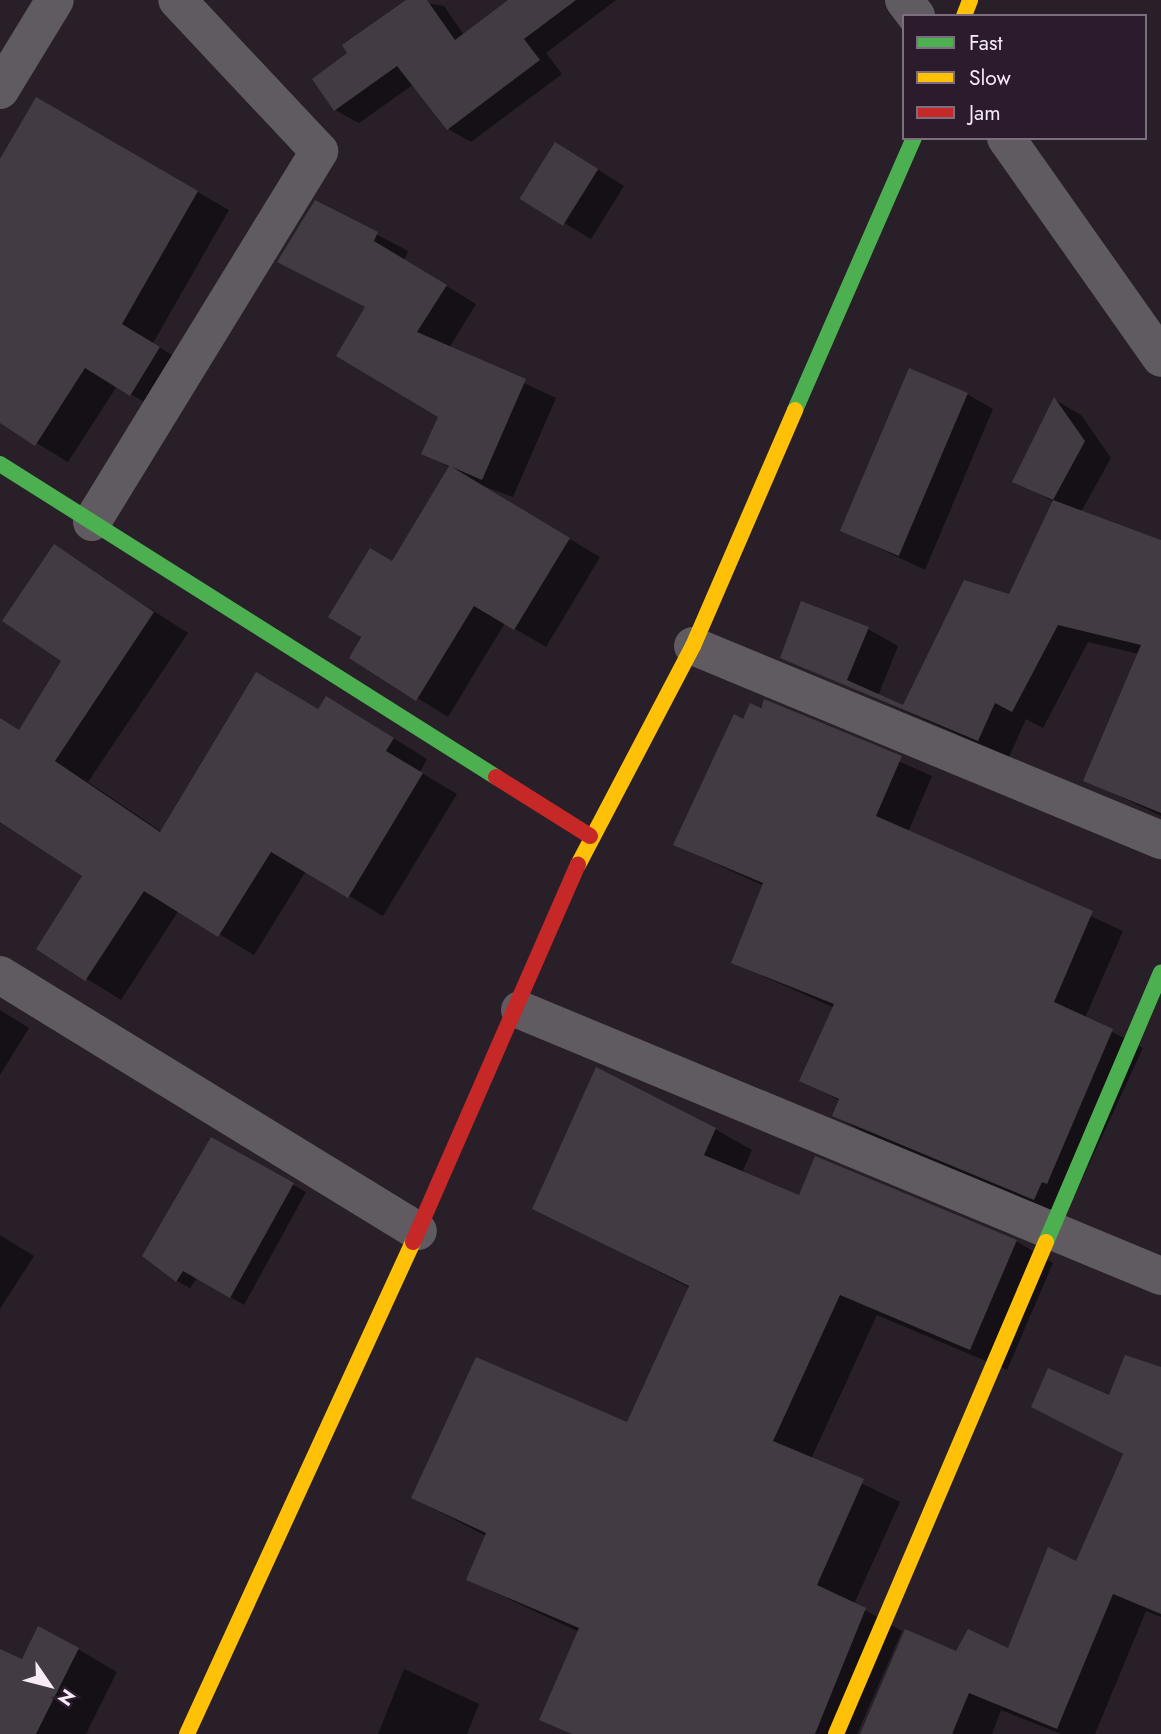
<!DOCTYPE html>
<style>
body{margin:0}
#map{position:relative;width:1161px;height:1734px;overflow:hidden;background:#281f29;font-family:Jost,sans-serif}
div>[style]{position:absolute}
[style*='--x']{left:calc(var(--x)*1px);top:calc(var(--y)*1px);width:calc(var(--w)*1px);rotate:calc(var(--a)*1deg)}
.shadow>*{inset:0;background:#0007}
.building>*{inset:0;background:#433b43;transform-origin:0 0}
.street>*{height:38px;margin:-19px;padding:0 19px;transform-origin:19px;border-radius:19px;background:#605a61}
.fast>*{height:16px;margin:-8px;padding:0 8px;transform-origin:8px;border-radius:8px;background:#4caf50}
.slow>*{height:16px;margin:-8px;padding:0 8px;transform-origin:8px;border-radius:8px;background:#ffc107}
.jam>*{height:16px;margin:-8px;padding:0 8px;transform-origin:8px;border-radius:8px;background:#c62828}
span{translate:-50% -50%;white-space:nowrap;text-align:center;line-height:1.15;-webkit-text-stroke:5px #2b1b2d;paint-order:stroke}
.legend{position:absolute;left:902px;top:14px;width:245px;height:126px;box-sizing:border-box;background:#2b1b2d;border:2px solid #7c6e7e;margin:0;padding:9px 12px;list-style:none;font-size:21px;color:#f6ebf7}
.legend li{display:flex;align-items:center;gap:14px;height:35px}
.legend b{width:35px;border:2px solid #7c6e7e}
.north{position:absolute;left:14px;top:1650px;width:70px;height:70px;-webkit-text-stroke:5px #2b1b2d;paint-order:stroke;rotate:125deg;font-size:19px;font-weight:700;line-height:28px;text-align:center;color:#f6ebf7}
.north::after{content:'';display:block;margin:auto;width:24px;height:32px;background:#f6ebf7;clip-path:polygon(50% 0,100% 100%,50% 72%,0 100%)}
</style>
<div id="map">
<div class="shadow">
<i style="clip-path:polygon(409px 0,444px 6px,464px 35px,510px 0,616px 0,546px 53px,562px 74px,471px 142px,448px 129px,414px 84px,359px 123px,335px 110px,350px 54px)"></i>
<i style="clip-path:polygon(37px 100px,229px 210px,153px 343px,191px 367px,163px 413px,117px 386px,68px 462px,0 421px,0 163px)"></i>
<i style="clip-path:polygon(583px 160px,624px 186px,591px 239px,523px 198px)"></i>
<i style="clip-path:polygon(315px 202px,408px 251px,404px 260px,476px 304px,449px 348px,556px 398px,513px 497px,475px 483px,600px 557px,546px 647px,505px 623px,448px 717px,351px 657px,393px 564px,450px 468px,424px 453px,440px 416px,367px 308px,279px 262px)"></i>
<i style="clip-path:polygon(967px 394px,993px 409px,925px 570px,843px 531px)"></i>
<i style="clip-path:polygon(1055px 400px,1081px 415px,1111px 458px,1081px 512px,1161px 543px,1161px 816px,1086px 780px,1139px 654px,1088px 642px,1043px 728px,1026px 719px,1009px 757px,782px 657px,868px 629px,898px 646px,878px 696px,904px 707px,1009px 596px,1054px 502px,1015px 481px)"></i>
<i style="clip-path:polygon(54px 547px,188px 633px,88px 782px,162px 832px,319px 711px,361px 718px,427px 759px,420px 772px,457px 794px,383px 916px,306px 871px,254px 955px,179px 910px,121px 1000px,39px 949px,85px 875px,0 820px,0 747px,20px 732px,64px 661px)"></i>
<i style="clip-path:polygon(765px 702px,932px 776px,908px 832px,1123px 931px,1085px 1018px,1143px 1048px,1065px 1216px,865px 1133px,834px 1115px,840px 1101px,801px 1080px,835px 1008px,733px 963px,764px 886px,675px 845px,744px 721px)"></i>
<i style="clip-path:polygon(0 1010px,29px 1028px,0 1075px)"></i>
<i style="clip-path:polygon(715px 1129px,752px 1150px,742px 1173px,800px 1197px,1016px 1241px,1053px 1263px,1007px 1370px,877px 1315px,811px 1459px,900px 1502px,854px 1604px,902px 1631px,857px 1734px,580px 1734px,588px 1636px,468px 1580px,486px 1536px,413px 1498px,628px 1424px,690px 1288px,534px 1208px)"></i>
<i style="clip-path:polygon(212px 1139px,306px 1192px,244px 1305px,197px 1278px,190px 1288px,177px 1281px)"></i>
<i style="clip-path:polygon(0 1235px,34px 1256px,0 1309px)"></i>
<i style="clip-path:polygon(1161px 1372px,1161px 1617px,1146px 1611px,1095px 1734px,1061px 1734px,1001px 1710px,992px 1734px,956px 1734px,909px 1717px,956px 1654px,1009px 1650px,1077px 1563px,1124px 1455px,1033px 1406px,1110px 1397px)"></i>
<i style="clip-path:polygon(78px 1649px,117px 1672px,86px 1734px,35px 1734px,0 1714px,0 1676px,23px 1661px)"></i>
<i style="clip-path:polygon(404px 1669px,479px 1704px,467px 1734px,378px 1734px)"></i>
</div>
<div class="building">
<i style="clip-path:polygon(406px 0,427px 0,455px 40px,508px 0,576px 0,524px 39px,540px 60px,447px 130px,397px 66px,334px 111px,312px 79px,347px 53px,342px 45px)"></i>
<i style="clip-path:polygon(36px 97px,198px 191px,122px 324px,160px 347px,130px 396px,85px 368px,35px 446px,0 423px,0 159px)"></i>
<i style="left:555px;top:142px;width:51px;height:67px;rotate:32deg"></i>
<i style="clip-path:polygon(315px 200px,378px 232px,374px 241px,447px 285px,417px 332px,526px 379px,482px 480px,452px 467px,570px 538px,514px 630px,474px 606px,416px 701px,349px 658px,361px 637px,328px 617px,370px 548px,392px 561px,449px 466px,421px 454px,438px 417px,336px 356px,365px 307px,277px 262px)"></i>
<i style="left:909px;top:368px;width:64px;height:177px;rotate:23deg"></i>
<i style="clip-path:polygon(1054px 397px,1085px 441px,1053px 500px,1012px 482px)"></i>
<i style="clip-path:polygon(1053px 500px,1161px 540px,1161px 813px,1083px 781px,1141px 645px,1058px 625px,1012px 712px,995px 703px,978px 741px,780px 658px,801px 601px,869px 627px,847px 680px,903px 705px,964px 580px,1009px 594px)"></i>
<i style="clip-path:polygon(54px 544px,154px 612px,55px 761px,160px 832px,256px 672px,318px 709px,326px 696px,394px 738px,386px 751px,423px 773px,348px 898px,271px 852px,218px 937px,144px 891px,85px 981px,36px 949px,82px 876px,0 822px,0 718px,19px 730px,61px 661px,2px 621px)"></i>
<i style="clip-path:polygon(764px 699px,902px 756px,876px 816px,1093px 911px,1054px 1002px,1113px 1029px,1047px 1184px,1042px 1182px,1034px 1200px,832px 1116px,839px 1099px,799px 1081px,834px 1004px,731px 963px,763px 883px,673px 845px,734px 714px,743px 719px,750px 703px,761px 708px)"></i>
<i style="clip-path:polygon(596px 1067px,716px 1128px,704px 1155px,799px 1195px,815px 1156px,1017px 1240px,970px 1350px,840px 1295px,773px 1441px,864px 1479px,817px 1585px,866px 1608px,815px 1734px,572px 1734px,539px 1720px,579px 1628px,466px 1580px,486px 1533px,411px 1498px,476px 1357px,627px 1422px,689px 1286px,532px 1209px)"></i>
<i style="clip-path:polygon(211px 1137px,294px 1183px,230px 1298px,183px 1271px,176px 1282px,142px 1256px)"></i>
<i style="clip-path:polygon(1125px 1355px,1161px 1367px,1161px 1614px,1113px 1594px,1057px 1729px,969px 1693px,952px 1734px,860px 1734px,905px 1629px,956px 1651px,968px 1629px,1008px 1648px,1048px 1547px,1076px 1561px,1123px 1454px,1031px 1407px,1048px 1368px,1109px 1395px)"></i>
<i style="clip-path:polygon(38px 1626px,79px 1648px,36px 1734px,0 1734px,0 1649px,22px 1659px)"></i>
</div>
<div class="street">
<i style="--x:904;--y:0;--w:20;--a:53"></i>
<i style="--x:0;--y:90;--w:105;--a:-58.6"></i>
<i style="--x:1006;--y:138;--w:269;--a:54.8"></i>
<i style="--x:92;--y:522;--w:435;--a:-58.5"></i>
<i style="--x:319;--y:151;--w:207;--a:-133.2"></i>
<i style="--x:693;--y:646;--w:507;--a:22.52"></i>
<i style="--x:0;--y:975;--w:490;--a:31.5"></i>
<i style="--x:520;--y:1010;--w:694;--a:22.54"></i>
</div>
<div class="fast">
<i style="--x:795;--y:410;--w:297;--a:-66.4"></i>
<i style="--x:0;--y:464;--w:587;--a:32.25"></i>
<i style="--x:1046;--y:1242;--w:293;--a:-66.9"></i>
</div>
<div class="slow">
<i style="--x:964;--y:16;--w:17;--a:-69"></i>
<i style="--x:578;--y:865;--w:247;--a:-62.3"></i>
<i style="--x:693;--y:646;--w:257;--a:-66.6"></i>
<i style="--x:187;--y:1734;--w:541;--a:-65.33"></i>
<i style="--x:836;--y:1734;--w:535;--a:-66.89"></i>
</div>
<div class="jam">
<i style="--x:496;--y:777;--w:111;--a:32.1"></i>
<i style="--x:413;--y:1242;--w:412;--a:-66.4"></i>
</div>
<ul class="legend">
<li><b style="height:9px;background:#4caf50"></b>Fast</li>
<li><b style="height:9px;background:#ffc107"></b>Slow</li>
<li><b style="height:9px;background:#c62828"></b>Jam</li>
</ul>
<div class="north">N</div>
</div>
